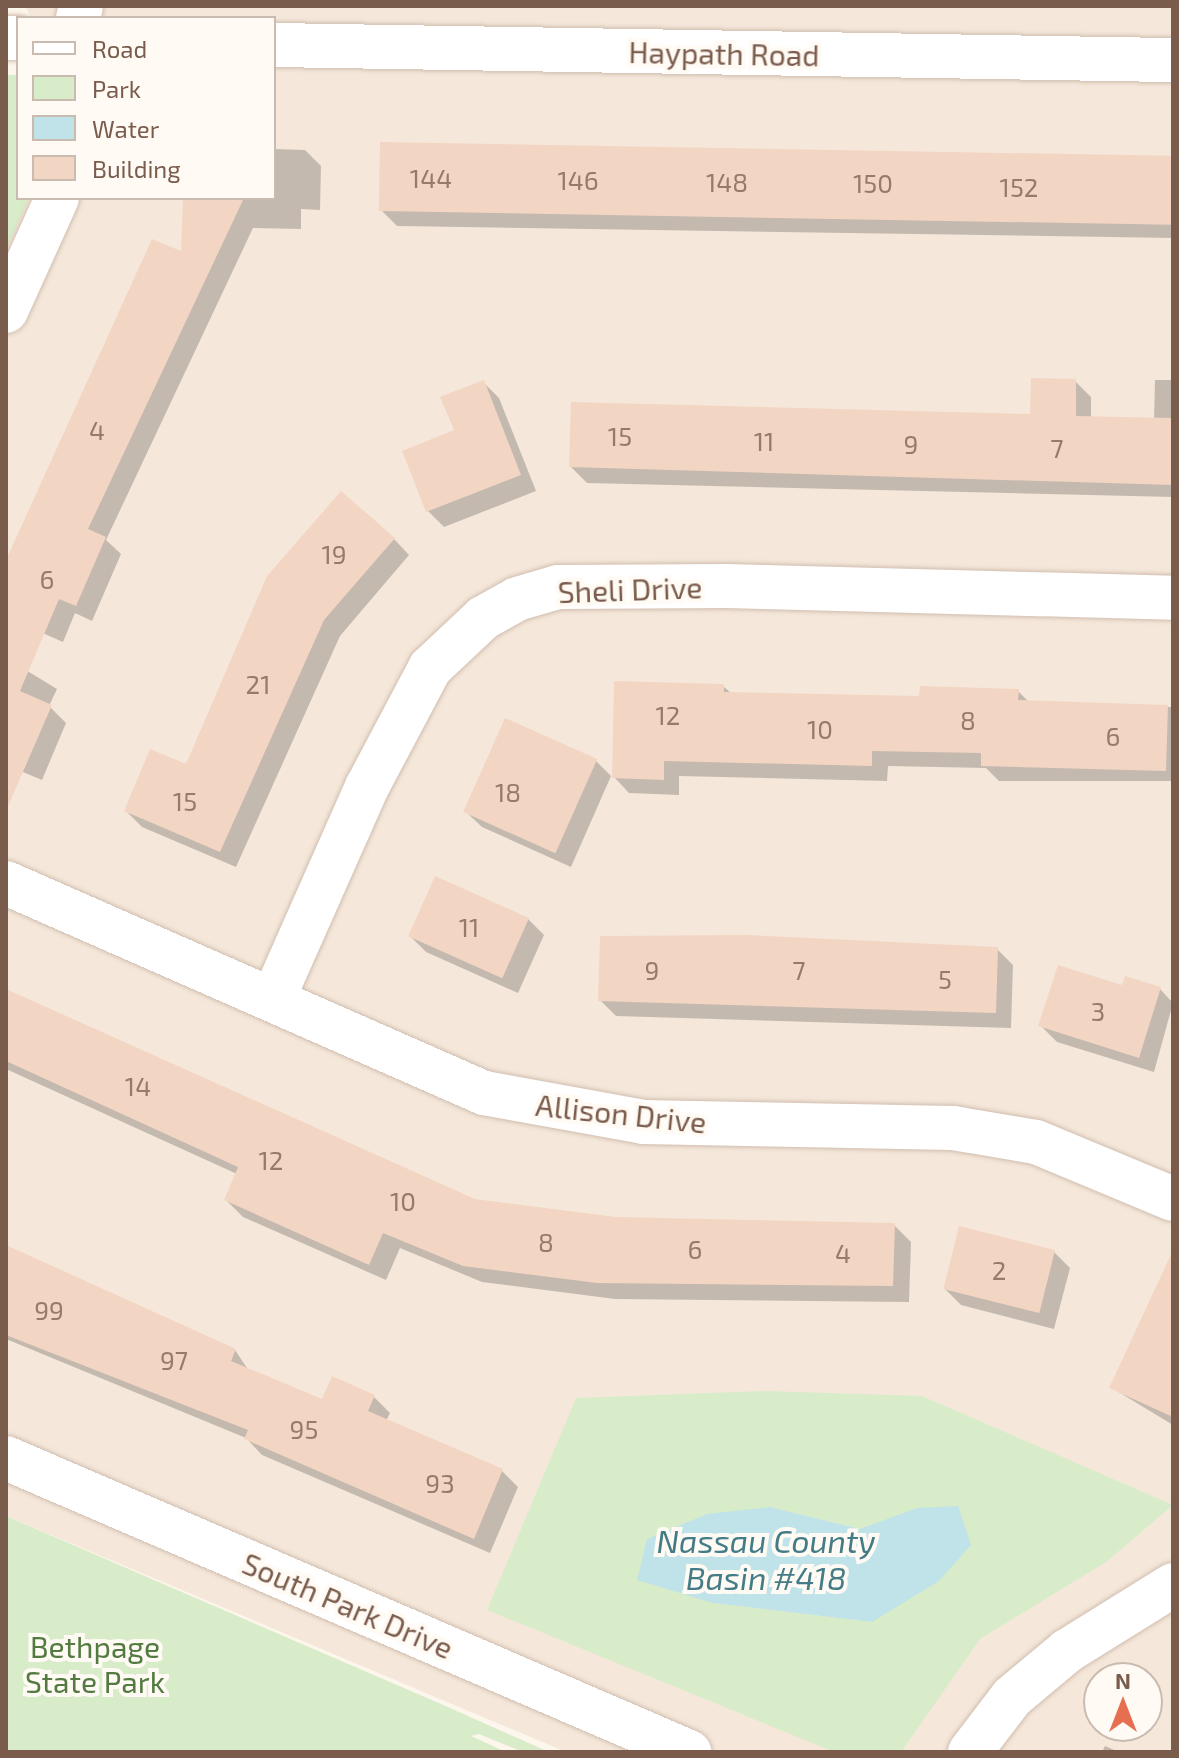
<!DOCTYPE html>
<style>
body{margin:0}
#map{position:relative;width:1179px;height:1758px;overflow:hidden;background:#fdf6ec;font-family:"Exo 2",sans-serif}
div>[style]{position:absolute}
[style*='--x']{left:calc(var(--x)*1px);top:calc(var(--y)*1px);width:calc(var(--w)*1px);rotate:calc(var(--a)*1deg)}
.residential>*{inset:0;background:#f5e8da}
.green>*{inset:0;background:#d8ecc9}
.water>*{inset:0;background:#bfe3e8}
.shadow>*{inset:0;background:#0003}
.building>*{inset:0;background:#f3d5c3;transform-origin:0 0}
.roads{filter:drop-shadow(0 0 2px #d1beb0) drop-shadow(0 0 2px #d1beb0)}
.minor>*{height:44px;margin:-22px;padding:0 22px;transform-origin:22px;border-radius:22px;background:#fff}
.tertiary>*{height:44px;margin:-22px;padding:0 22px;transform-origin:22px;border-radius:22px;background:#fff}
span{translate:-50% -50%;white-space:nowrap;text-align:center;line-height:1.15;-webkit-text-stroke:8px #fffaf3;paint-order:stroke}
.number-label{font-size:26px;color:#987a6a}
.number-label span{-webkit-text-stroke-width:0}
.street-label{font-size:30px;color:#7a5c4d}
.park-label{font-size:30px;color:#537a41}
.water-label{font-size:32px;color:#437c86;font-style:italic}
.frame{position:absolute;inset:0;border:8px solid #7a5c4d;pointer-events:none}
.legend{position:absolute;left:16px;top:16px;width:260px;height:184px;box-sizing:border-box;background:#fffaf3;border:2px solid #cabbb1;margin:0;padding:10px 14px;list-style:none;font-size:24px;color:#7a5c4d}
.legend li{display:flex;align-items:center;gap:16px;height:40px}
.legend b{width:40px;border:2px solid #cabbb1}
.north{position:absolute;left:1083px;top:1662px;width:80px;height:80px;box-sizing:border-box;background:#fffaf3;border:2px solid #cabbb1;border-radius:50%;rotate:0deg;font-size:22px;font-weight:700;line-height:32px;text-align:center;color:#7a5c4d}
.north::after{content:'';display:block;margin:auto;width:28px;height:36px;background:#e76f51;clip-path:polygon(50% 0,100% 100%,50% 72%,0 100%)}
</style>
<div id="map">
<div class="residential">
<i style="clip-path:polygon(evenodd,25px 6px,1173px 6px,1173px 1752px,566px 1752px,6px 1516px,6px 228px,20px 198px,274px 198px,274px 18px,32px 18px,25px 6px,1099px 1678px,1147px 1678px,1147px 1726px,1099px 1726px,1099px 1678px)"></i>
</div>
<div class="green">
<i style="clip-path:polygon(6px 75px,18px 75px,18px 198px,29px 198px,6px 250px)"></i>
<i style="clip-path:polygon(evenodd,766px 1391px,922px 1396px,1173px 1505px,1106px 1562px,980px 1639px,901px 1752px,834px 1752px,487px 1610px,576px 1398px,766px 1391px,770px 1507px,860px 1529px,872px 1622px,713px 1603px,770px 1507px)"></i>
<i style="clip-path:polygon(6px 1516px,441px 1704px,549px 1752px,523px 1752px,479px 1734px,471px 1736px,506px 1752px,6px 1752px)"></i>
</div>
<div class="water">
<i style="clip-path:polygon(958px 1506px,971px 1545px,939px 1581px,872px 1622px,713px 1603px,637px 1580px,647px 1539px,707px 1514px,770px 1507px,860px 1529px,917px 1508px)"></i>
</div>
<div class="shadow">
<i style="clip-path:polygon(274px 149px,305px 150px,321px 166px,320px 210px,301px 209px,301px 229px,253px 228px,106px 540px,121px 554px,92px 621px,75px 613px,63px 642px,6px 617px,6px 565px,183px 254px,185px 198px,274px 198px)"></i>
<i style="clip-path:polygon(1173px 156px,1173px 238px,397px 226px,381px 210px)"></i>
<i style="clip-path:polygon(1155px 380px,1173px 380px,1173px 497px,587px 483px,571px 467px,1032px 416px,1075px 381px,1091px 397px,1091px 418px,1154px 419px)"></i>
<i style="clip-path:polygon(483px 382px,499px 398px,536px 491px,444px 527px,428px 511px,405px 452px,456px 431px)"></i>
<i style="clip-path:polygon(394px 539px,409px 555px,340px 636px,236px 867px,142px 827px,126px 811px,187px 767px)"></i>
<i style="clip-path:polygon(6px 658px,57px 689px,49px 706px,66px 723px,42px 780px,6px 765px)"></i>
<i style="clip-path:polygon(723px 686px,732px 694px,921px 698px,1018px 691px,1030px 703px,1173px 707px,1173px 781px,999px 781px,986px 768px,888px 766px,887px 781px,679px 776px,679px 795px,629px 793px,614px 777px)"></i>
<i style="clip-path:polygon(596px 761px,611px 776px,571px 867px,482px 827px,466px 812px)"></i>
<i style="clip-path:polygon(436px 879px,528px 919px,544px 935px,518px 993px,426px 952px,410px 936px)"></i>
<i style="clip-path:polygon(997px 949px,1013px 965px,1011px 1028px,616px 1016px,600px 1000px)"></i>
<i style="clip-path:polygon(1123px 988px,1160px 989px,1173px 1003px,1154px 1072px,1057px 1042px,1041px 1026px)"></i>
<i style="clip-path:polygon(6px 992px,475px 1200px,616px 1219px,894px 1225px,911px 1242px,909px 1302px,615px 1299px,482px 1282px,400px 1248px,386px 1280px,243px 1217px,226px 1200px,237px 1174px,6px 1069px)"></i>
<i style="clip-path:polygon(6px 1248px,235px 1350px,249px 1371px,323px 1402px,374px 1397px,390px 1413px,386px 1421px,502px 1471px,518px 1487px,490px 1553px,262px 1455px,246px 1438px,6px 1339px)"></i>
<i style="clip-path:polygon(1054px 1252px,1070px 1268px,1054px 1329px,961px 1305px,945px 1289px)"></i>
<i style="clip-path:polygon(1173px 1310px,1173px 1425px,1112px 1388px)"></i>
<i style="clip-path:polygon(1105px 1746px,1119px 1752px,1102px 1752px)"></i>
</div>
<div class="building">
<i style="left:380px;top:142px;width:793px;height:69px;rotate:1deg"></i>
<i style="clip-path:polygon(183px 198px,244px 198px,88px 529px,106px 537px,76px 606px,59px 599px,20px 691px,52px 705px,6px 811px,6px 560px,152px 239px,181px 251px)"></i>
<i style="clip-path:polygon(1031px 378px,1076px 379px,1076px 416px,1173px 418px,1173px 485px,569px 467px,571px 402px,1030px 414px)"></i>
<i style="clip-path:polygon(484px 380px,521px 475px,426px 512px,402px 451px,454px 430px,440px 397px)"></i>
<i style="clip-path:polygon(341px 491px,395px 538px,324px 620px,220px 852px,124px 811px,150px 749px,186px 764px,267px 576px)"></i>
<i style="clip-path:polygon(614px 681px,724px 684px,724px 692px,919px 696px,920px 686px,1019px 689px,1018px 700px,1168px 705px,1166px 771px,981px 766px,981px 753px,872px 751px,872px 766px,664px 761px,664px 780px,612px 778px)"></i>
<i style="left:505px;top:718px;width:101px;height:103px;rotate:24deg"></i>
<i style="left:435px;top:876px;width:103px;height:66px;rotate:24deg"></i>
<i style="clip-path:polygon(748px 935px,998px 947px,996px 1013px,598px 1001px,600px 936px)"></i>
<i style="clip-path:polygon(1058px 965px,1122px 985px,1125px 976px,1161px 987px,1139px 1058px,1038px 1026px)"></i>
<i style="clip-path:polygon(6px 989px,475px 1199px,616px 1217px,895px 1223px,893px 1286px,597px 1283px,463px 1266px,383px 1233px,369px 1265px,224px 1200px,238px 1167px,6px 1061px)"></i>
<i style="left:959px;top:1226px;width:99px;height:65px;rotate:14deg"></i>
<i style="clip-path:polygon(6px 1245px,236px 1349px,231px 1361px,322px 1399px,332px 1376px,375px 1395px,368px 1411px,503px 1469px,474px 1539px,244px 1439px,248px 1430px,6px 1335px)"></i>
<i style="clip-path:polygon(1173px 1250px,1173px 1417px,1109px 1388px)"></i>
</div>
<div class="roads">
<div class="minor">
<i style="--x:78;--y:18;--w:12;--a:-76"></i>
<i style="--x:6;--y:311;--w:124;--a:-65.7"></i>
<i style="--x:6;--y:883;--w:522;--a:23.72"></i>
<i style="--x:484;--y:1093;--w:162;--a:10.3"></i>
<i style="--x:643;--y:1122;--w:310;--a:1.1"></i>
<i style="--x:953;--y:1128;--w:84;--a:9.6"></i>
<i style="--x:1036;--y:1142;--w:148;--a:22.6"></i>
<i style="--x:273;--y:999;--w:232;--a:-66.1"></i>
<i style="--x:367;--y:787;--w:135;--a:-62.1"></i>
<i style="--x:430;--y:668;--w:73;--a:-43.3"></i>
<i style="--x:483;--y:618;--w:39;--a:-29"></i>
<i style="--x:517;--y:599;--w:43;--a:-16.3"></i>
<i style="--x:558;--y:587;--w:168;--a:-0.3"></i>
<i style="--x:726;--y:586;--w:447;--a:1.5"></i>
<i style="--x:6;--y:1458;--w:744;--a:23.29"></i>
<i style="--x:970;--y:1752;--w:69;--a:-52.6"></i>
<i style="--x:1012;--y:1697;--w:72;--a:-39.9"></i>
<i style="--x:1067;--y:1651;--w:125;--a:-31.9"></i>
</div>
<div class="tertiary">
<i style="--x:6;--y:38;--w:12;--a:0"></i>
<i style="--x:274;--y:45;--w:899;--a:0.96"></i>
</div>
</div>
<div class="number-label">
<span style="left:431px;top:178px">144</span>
<span style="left:578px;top:180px">146</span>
<span style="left:727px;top:182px">148</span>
<span style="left:873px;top:183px">150</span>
<span style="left:1019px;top:187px">152</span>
<span style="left:97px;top:430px">4</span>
<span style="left:620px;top:436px">15</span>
<span style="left:764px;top:441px">11</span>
<span style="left:911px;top:444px">9</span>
<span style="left:1057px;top:448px">7</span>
<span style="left:334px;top:554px">19</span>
<span style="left:47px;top:579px">6</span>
<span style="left:258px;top:684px">21</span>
<span style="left:668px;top:715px">12</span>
<span style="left:968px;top:720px">8</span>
<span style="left:820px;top:729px">10</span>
<span style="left:1113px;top:736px">6</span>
<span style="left:508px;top:792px">18</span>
<span style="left:185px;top:801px">15</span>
<span style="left:469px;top:927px">11</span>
<span style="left:652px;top:970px">9</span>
<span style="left:799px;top:970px">7</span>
<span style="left:945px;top:979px">5</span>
<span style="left:1098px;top:1011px">3</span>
<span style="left:138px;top:1086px">14</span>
<span style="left:271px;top:1160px">12</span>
<span style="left:403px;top:1201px">10</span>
<span style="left:546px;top:1242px">8</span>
<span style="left:695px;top:1249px">6</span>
<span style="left:843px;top:1253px">4</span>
<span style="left:999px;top:1270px">2</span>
<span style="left:49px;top:1310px">99</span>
<span style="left:174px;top:1360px">97</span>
<span style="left:304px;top:1429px">95</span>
<span style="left:440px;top:1483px">93</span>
</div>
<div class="street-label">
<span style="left:724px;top:53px;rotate:1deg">Haypath Road</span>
<span style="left:630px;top:589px;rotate:-2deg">Sheli Drive</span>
<span style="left:621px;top:1113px;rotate:6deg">Allison Drive</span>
<span style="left:348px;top:1605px;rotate:23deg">South Park Drive</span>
</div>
<div class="park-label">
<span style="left:95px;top:1663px">Bethpage<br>State Park</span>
</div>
<div class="water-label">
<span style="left:766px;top:1559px">Nassau County<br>Basin #418</span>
</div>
<div class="frame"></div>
<ul class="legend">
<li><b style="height:10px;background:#fff"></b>Road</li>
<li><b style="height:22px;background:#d8ecc9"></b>Park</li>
<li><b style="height:22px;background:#bfe3e8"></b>Water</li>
<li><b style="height:22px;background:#f3d5c3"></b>Building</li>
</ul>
<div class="north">N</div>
</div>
